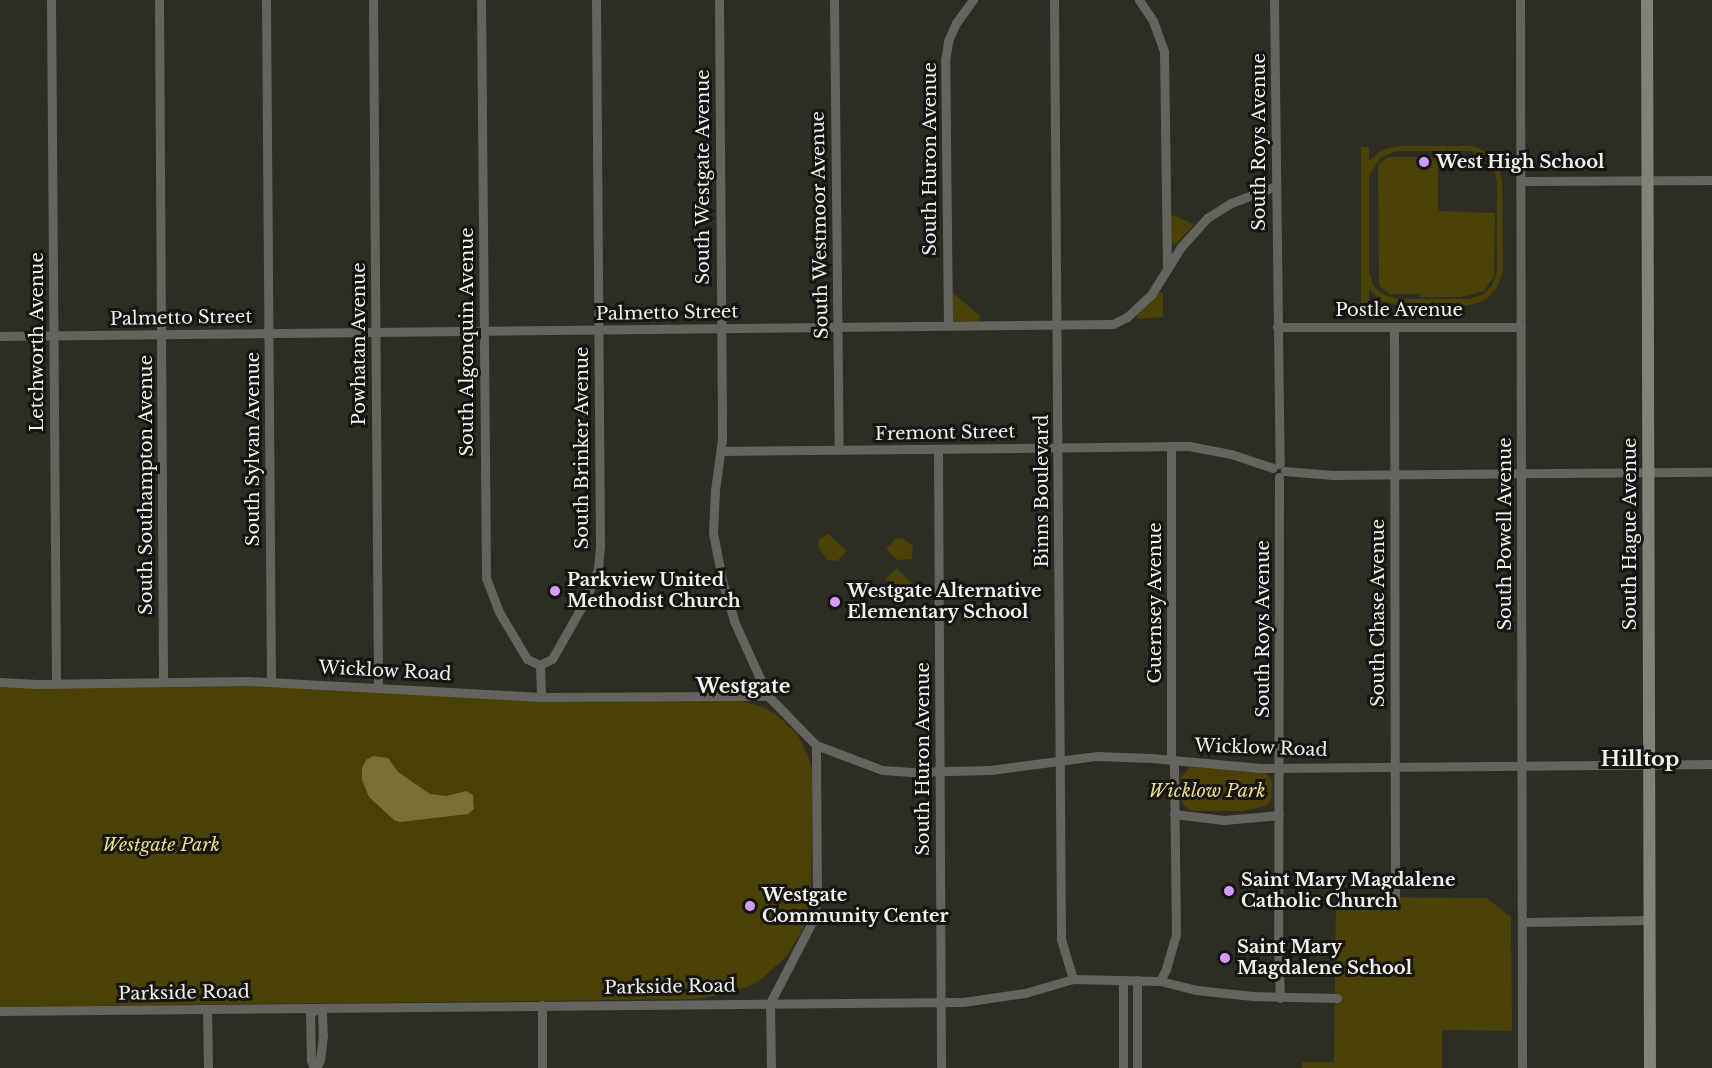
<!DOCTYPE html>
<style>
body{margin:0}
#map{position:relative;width:1712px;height:1068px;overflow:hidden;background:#2e2d24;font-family:"Libre Baskerville",serif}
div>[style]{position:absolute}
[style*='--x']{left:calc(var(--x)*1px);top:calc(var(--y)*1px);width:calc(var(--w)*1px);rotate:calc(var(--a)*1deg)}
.green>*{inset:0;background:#4a4107;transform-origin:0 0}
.water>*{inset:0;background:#786f37}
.street>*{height:9px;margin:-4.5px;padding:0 4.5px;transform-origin:4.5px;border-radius:4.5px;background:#64635e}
.secondary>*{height:12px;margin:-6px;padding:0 6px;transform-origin:6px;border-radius:6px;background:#82817a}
.dots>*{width:16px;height:16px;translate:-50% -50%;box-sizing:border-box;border:3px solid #161511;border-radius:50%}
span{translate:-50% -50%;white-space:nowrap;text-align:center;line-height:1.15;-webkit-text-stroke:6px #161511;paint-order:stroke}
.street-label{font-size:18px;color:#f1f0ea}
.poi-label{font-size:18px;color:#f1f0ea;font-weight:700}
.left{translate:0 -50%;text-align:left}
.park-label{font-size:18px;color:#ecdd88;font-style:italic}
.neighbourhood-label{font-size:20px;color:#f1f0ea;font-weight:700}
.quarter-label{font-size:21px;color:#f1f0ea;font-weight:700}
</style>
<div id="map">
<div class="green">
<i style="clip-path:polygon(evenodd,1399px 146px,1473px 146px,1487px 152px,1499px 166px,1502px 181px,1503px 272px,1496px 289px,1485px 300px,1470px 305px,1396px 305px,1382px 301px,1369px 289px,1369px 315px,1361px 315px,1361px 147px,1369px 147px,1369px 161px,1382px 150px,1399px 146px,1396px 151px,1472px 151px,1484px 157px,1493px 166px,1497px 181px,1497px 272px,1492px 286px,1482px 295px,1469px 299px,1397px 299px,1382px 294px,1373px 285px,1369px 270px,1369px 176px,1380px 158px,1396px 151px)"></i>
<i style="clip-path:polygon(1388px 157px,1438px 157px,1438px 211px,1495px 213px,1494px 276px,1484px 291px,1461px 297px,1420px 297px,1420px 294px,1390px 294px,1379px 286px,1378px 165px)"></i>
<i style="clip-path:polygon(1174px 215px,1194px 225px,1175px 245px,1171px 242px,1171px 216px)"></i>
<i style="clip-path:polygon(1158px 291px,1163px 294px,1163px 317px,1137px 319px,1138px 314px)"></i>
<i style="clip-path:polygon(953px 293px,980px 316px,979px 321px,953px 321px)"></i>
<i style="clip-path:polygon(828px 534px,847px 551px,837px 561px,827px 560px,818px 547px,819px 539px)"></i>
<i style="clip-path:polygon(896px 538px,904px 539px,913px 546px,912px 559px,897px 560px,886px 549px)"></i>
<i style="left:897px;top:568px;width:22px;height:16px;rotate:47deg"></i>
<i style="clip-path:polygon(248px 685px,738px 700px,763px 707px,776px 714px,798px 735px,810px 761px,813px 774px,811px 895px,803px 929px,787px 956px,758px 982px,731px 993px,695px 999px,0 1007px,0 686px)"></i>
<i style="clip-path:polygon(1190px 767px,1265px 772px,1272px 781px,1271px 801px,1266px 806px,1243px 811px,1192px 811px,1184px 806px,1180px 797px,1181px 777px)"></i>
<i style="clip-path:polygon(1336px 897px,1486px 898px,1511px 917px,1512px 1031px,1442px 1030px,1442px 1068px,1293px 1068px,1302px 1068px,1302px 1062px,1334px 1062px)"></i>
</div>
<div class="water">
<i style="clip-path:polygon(373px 756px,388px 758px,398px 772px,430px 794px,446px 796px,466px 791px,473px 795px,474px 809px,468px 814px,400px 822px,394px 820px,369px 797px,362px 780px,362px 768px,366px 760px)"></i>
</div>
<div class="street">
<i style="--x:51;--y:0;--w:684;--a:89.58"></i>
<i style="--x:159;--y:0;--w:681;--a:89.66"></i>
<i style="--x:266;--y:0;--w:682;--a:89.58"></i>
<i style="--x:373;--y:0;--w:688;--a:89.58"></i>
<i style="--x:481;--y:0;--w:578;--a:89.5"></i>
<i style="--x:486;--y:578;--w:36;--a:69"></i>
<i style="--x:499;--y:612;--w:55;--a:59.2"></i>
<i style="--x:527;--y:659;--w:14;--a:25"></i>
<i style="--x:719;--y:0;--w:439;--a:89.6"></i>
<i style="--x:722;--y:439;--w:51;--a:97.8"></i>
<i style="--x:715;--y:490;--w:43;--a:92.7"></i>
<i style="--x:713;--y:533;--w:52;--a:78.9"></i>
<i style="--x:723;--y:584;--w:39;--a:73"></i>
<i style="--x:734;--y:621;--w:82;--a:65.6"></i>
<i style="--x:768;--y:696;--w:69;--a:45.6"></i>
<i style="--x:816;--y:745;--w:71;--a:20.7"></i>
<i style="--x:882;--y:770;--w:30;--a:4"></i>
<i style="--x:912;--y:772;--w:78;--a:-1.5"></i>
<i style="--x:990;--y:770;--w:108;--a:-7.5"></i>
<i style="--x:1097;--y:756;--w:54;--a:2.1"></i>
<i style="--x:1151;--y:758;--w:110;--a:5.2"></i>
<i style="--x:1261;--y:768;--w:451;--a:-0.5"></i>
<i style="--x:834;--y:0;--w:450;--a:89.4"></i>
<i style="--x:1054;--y:0;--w:939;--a:89.57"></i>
<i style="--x:1061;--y:939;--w:42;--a:73.3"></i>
<i style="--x:1139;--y:0;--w:25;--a:56"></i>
<i style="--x:1153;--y:21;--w:32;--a:70"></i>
<i style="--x:1164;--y:51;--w:215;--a:89.2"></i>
<i style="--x:1274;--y:0;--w:464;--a:89.3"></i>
<i style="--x:1520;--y:0;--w:1068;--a:89.89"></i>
<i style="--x:1521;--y:181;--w:191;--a:-0.3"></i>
<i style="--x:948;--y:326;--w:265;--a:-90.6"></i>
<i style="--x:945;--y:61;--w:20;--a:-81"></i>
<i style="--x:948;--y:41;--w:20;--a:-66"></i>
<i style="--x:956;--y:23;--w:29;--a:-54"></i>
<i style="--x:1277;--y:327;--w:244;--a:0"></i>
<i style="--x:1394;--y:327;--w:571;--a:89.9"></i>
<i style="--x:0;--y:336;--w:1113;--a:-0.62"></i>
<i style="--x:1113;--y:324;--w:16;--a:-27"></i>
<i style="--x:1127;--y:317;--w:33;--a:-43"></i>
<i style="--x:1151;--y:295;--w:57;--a:-58"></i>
<i style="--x:1181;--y:247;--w:39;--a:-48"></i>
<i style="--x:1207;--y:218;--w:28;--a:-32"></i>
<i style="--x:1231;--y:203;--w:48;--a:-20.7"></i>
<i style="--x:1171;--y:446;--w:314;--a:90"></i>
<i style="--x:938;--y:449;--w:619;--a:89.72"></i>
<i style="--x:722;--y:451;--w:467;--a:-0.6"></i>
<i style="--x:1189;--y:446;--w:43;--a:10.8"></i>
<i style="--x:1231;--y:454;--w:44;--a:18.4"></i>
<i style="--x:1285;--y:471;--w:48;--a:4.8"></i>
<i style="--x:1333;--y:475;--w:379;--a:-0.5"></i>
<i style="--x:1279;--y:477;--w:470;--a:90.1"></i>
<i style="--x:1278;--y:947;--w:51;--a:87.8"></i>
<i style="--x:540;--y:665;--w:13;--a:-27"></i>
<i style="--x:552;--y:659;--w:67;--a:-60.4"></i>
<i style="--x:585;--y:601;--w:35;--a:-68"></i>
<i style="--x:598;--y:569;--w:22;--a:-85"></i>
<i style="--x:600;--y:547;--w:547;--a:-90.42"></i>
<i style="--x:540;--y:665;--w:32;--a:88"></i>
<i style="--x:0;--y:682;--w:37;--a:3"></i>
<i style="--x:37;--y:684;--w:210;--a:-0.8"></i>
<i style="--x:247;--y:681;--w:294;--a:3.1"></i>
<i style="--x:541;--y:697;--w:227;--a:-0.3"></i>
<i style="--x:1174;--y:814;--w:50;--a:6.8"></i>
<i style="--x:1224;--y:820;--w:55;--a:-5.2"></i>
<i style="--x:1523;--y:922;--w:126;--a:-0.9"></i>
<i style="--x:1160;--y:981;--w:13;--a:-63"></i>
<i style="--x:1166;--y:969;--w:36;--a:-74"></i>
<i style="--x:1176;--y:934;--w:174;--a:-90.7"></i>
<i style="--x:542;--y:1005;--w:63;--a:90"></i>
<i style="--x:207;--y:1009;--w:59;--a:89"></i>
<i style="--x:0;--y:1011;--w:963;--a:-0.54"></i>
<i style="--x:963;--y:1002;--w:63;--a:-8.3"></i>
<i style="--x:1025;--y:993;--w:50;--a:-16.3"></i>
<i style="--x:1073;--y:979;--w:87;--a:1.3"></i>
<i style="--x:1160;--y:981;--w:37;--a:14"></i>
<i style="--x:1196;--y:990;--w:57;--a:6"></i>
<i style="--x:1253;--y:996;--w:84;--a:1.4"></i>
<i style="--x:314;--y:1068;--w:9;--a:-111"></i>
<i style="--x:311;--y:1060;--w:46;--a:-91.2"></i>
<i style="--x:310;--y:1014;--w:9;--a:-41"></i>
<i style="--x:317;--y:1008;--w:7;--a:45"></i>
<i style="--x:322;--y:1013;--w:23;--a:88"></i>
<i style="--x:323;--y:1036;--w:24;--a:97"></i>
<i style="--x:320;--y:1060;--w:9;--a:117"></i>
<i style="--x:771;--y:1068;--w:65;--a:-90.9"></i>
<i style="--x:770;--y:1003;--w:91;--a:-62.6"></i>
<i style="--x:812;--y:922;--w:24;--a:-78"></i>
<i style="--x:817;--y:899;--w:154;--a:-90.4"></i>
<i style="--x:1123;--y:1068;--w:88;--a:-90"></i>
<i style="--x:1137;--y:1068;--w:88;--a:-90"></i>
</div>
<div class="secondary">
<i style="--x:1647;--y:0;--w:1068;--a:89.84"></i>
</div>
<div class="dots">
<i style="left:1424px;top:162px;background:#d49cfc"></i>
<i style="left:555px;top:591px;background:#d49cfc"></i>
<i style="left:835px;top:602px;background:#d49cfc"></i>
<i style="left:1229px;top:891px;background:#d49cfc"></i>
<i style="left:750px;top:906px;background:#d49cfc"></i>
<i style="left:1225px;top:958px;background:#d49cfc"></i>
</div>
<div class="street-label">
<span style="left:1259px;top:142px;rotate:-90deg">South Roys Avenue</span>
<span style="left:930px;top:159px;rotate:-90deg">South Huron Avenue</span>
<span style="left:703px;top:177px;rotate:-90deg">South Westgate Avenue</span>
<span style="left:820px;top:225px;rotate:-91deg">South Westmoor Avenue</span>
<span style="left:1399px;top:310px">Postle Avenue</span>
<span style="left:667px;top:313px;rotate:-1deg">Palmetto Street</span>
<span style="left:181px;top:318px;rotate:-1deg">Palmetto Street</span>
<span style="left:37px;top:342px;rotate:-90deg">Letchworth Avenue</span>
<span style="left:467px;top:342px;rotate:-90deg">South Algonquin Avenue</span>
<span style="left:359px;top:344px;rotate:-90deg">Powhatan Avenue</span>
<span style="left:945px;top:433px;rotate:-1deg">Fremont Street</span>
<span style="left:582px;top:448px;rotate:-90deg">South Brinker Avenue</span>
<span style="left:253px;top:449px;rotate:-90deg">South Sylvan Avenue</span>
<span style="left:146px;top:485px;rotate:-90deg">South Southampton Avenue</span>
<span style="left:1042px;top:491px;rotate:-90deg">Binns Boulevard</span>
<span style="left:1505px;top:534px;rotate:-90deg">South Powell Avenue</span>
<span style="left:1630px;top:534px;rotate:-90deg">South Hague Avenue</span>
<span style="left:1155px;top:603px;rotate:-90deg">Guernsey Avenue</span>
<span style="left:1378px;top:613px;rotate:-90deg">South Chase Avenue</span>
<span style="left:1263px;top:629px;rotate:-90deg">South Roys Avenue</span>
<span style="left:385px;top:671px;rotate:3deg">Wicklow Road</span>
<span style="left:1261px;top:748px;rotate:2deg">Wicklow Road</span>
<span style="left:923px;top:759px;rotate:-90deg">South Huron Avenue</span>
<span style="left:670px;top:987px;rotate:-1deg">Parkside Road</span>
<span style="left:184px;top:993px;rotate:-1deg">Parkside Road</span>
</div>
<div class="poi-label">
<span class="left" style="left:1436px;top:162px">West High School</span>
<span class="left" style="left:567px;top:591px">Parkview United<br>Methodist Church</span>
<span class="left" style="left:847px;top:602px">Westgate Alternative<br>Elementary School</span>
<span class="left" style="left:1241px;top:891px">Saint Mary Magdalene<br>Catholic Church</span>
<span class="left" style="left:762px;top:906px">Westgate<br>Community Center</span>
<span class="left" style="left:1237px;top:958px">Saint Mary<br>Magdalene School</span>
</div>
<div class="park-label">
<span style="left:1207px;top:791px">Wicklow Park</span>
<span style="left:161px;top:845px">Westgate Park</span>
</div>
<div class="neighbourhood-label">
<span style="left:743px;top:686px">Westgate</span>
</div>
<div class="quarter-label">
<span style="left:1640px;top:759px">Hilltop</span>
</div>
</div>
